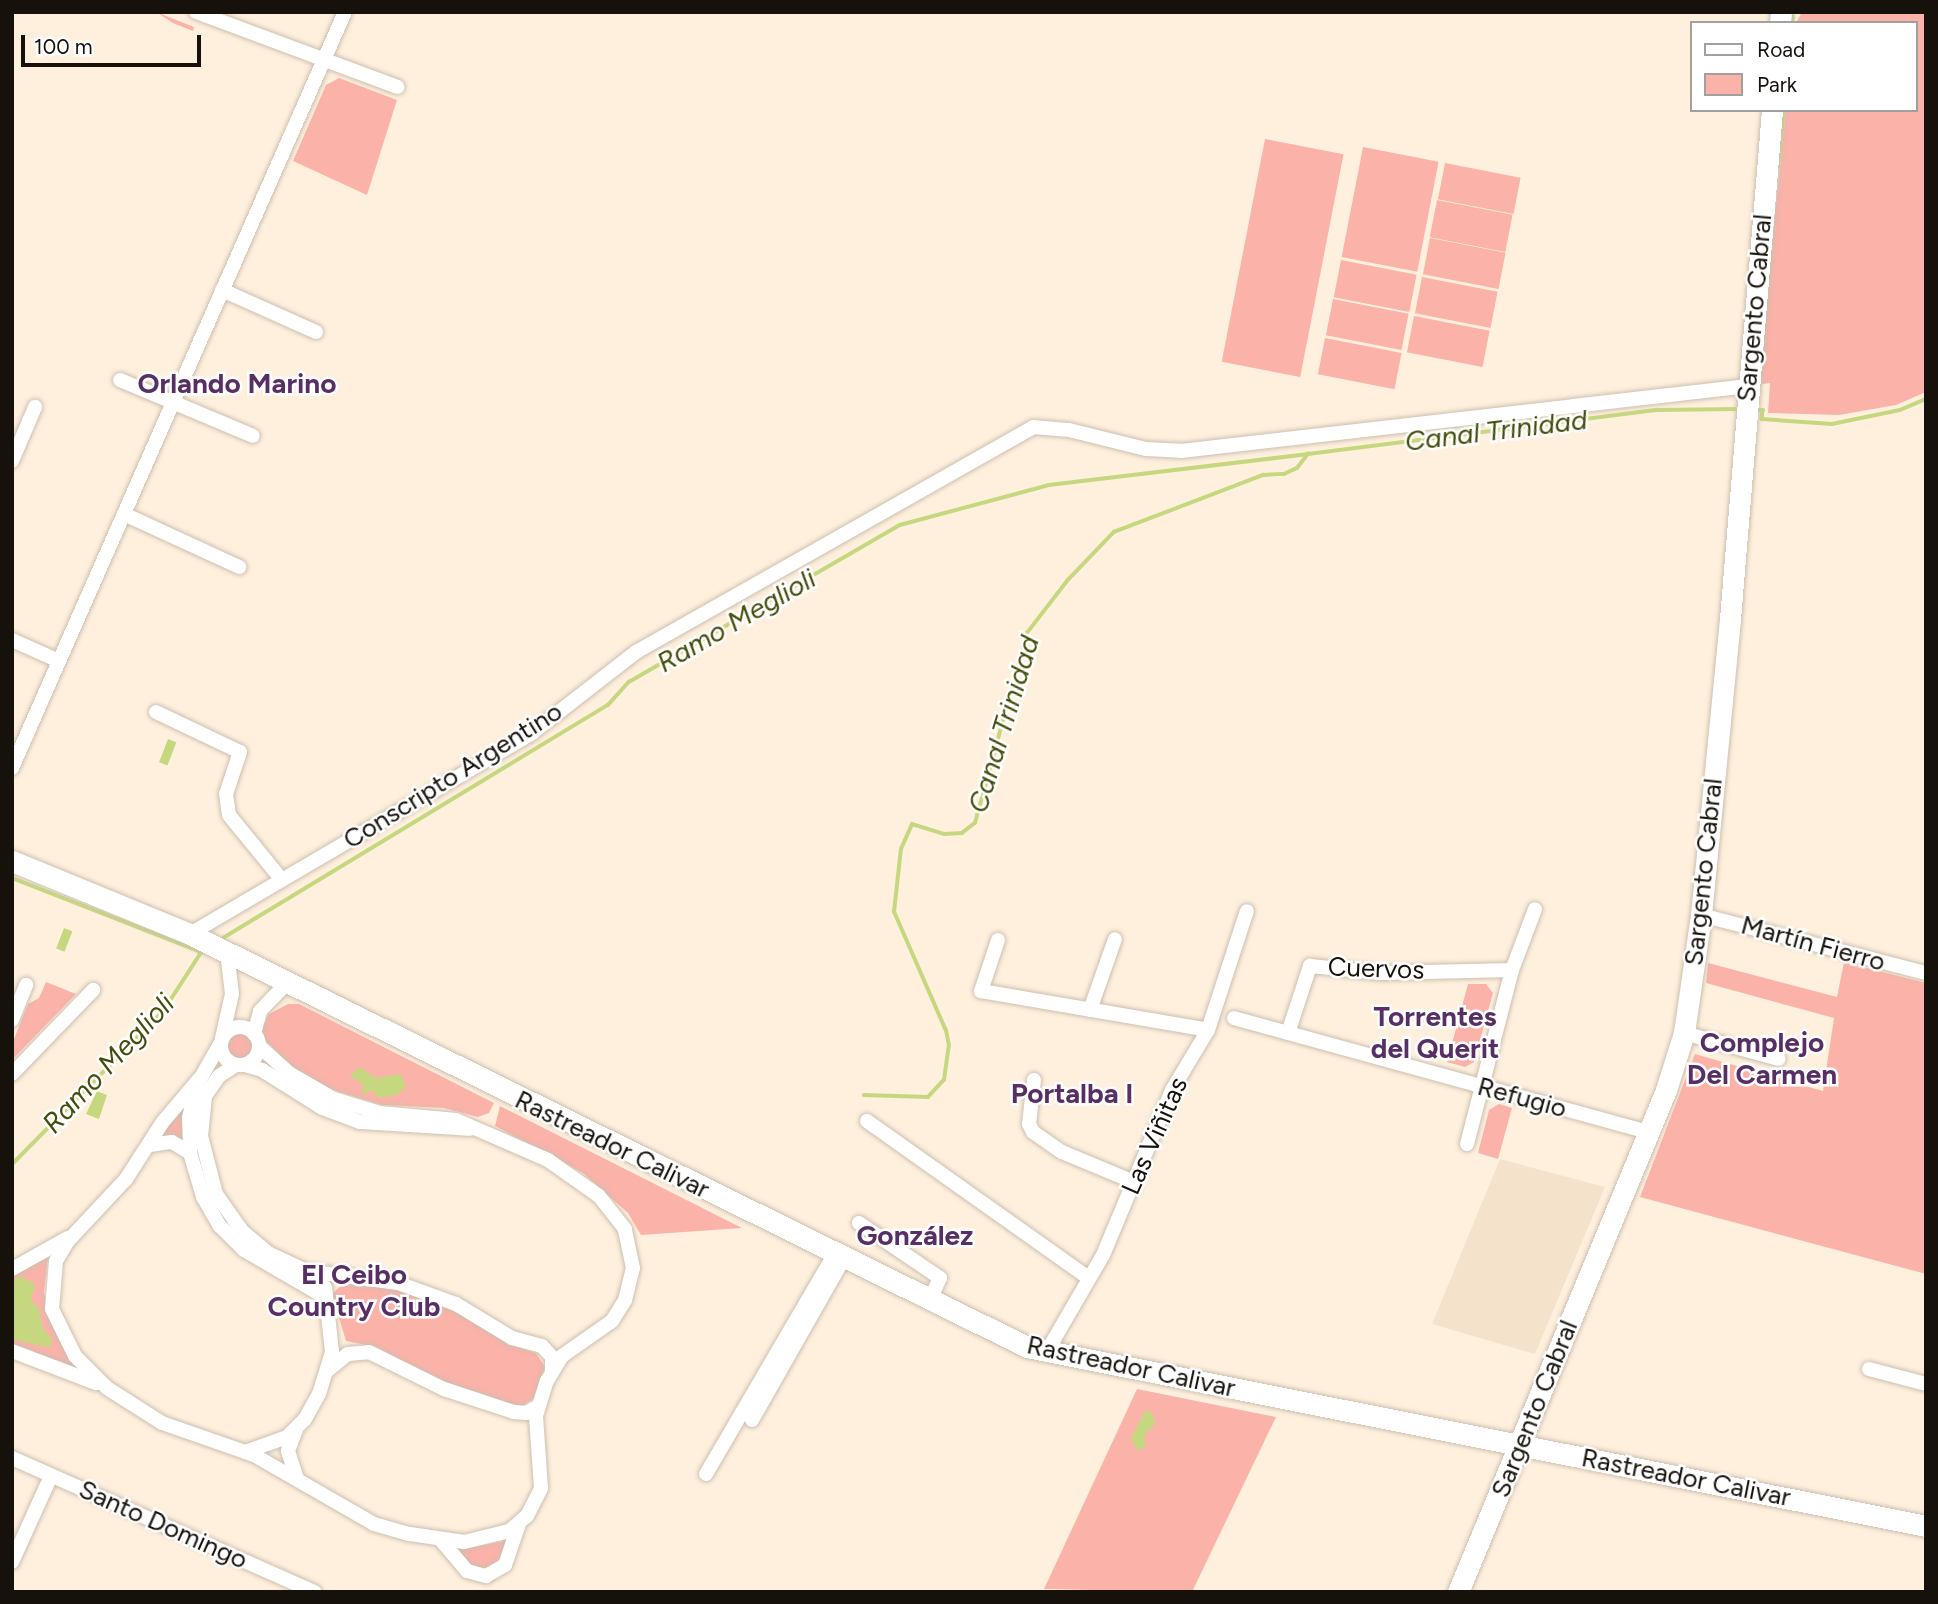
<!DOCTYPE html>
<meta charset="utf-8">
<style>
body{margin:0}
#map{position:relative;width:1938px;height:1604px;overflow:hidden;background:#fff0de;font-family:Figtree,sans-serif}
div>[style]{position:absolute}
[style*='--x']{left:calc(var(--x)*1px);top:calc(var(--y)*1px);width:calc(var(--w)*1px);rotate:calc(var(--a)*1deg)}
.built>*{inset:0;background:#f5e2cb}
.green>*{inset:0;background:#fbb2a9;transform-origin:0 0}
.round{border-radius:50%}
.water>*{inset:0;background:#c6d87f;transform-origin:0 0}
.stream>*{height:3.5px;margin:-1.75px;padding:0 1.75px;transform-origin:1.75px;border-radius:1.75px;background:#c6d87f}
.roads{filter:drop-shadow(0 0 2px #cdbfae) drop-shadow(0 0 2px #cdbfae)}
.minor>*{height:14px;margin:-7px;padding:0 7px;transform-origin:7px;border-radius:7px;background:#fff}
.minor>.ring{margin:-7px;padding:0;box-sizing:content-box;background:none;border:14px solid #fff;border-radius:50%}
.secondary>*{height:21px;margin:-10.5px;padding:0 10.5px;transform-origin:10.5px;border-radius:10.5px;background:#fff}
span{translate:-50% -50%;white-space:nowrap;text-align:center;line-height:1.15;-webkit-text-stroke:5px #fff;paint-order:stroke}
.street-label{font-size:26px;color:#16110b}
.neighbourhood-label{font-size:28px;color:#582f65;font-weight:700}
.water-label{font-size:28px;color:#444e0c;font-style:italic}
.frame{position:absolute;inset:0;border:14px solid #16110b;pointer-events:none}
.legend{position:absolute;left:1690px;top:21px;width:228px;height:91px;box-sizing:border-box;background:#fff;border:2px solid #a2a09d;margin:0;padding:9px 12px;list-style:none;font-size:21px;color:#16110b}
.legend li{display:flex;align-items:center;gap:14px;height:35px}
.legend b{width:35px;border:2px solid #a2a09d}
.scale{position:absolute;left:21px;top:35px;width:180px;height:32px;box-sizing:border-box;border:4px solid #16110b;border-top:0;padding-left:9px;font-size:21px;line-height:24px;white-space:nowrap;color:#16110b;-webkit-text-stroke:5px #fff;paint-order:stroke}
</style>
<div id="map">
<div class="built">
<i style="clip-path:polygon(1500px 1159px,1605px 1187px,1535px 1354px,1432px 1324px)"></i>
</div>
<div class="green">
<i style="clip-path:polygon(156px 12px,194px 27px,193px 31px,173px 23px)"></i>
<i style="clip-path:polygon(1802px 12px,1926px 12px,1926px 392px,1896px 405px,1839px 415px,1768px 413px,1770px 383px,1757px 385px,1786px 110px,1915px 110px,1915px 23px,1796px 23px)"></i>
<i style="clip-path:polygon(339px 78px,397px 100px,367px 195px,293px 161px,326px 85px)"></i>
<i style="left:1265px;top:139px;width:80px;height:227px;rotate:11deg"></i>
<i style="left:1363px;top:147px;width:77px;height:112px;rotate:11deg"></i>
<i style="left:1445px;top:163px;width:77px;height:37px;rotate:11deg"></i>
<i style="left:1437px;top:200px;width:77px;height:38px;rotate:11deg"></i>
<i style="left:1430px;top:238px;width:77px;height:37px;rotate:11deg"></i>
<i style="left:1341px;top:260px;width:77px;height:38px;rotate:11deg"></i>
<i style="left:1422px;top:277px;width:77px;height:37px;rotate:11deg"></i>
<i style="left:1333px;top:299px;width:77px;height:37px;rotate:11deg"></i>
<i style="left:1414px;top:316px;width:77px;height:37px;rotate:11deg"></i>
<i style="left:1325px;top:338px;width:78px;height:37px;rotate:11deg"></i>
<i style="clip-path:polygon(1844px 962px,1926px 983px,1926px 1274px,1640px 1197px,1695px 1054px,1823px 1091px,1834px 1018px,1706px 983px,1708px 963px,1837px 997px)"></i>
<i style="clip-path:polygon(46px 982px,76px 994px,12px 1060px,12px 1044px,28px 1004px,39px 998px)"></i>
<i style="clip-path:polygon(1468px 984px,1486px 984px,1493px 993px,1474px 1062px,1465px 1067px,1447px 1062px)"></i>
<i style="clip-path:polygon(288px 1004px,299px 1004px,494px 1103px,489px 1113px,478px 1117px,444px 1108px,382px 1105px,330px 1089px,295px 1070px,262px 1037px,260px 1032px,269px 1014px)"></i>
<i class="round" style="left:227px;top:1033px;width:26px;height:26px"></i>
<i style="clip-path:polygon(186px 1101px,184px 1140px,161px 1135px)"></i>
<i style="clip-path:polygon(1499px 1104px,1512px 1108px,1498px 1159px,1478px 1153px,1489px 1110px)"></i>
<i style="clip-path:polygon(500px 1106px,742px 1228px,641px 1235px,628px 1213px,583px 1173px,495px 1126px)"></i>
<i style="clip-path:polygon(48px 1255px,44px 1292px,48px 1316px,74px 1366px,12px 1346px,12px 1275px)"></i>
<i style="clip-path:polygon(344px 1283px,387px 1285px,453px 1307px,517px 1347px,536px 1353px,545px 1367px,533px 1399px,521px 1406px,508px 1404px,429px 1376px,377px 1347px,346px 1341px,332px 1294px)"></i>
<i style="clip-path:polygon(1137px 1389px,1276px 1417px,1192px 1592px,1044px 1589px)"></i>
<i style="clip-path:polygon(506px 1541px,505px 1555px,491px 1570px,475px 1570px,458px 1550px)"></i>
</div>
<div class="water">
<i style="left:168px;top:739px;width:9px;height:25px;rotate:21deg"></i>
<i style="left:64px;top:928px;width:9px;height:22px;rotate:21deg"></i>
<i style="clip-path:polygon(359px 1067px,376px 1078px,401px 1074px,406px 1088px,396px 1095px,378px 1098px,372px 1090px,362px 1095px,363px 1084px,350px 1076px)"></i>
<i style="clip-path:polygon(97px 1091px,107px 1095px,99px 1119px,86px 1114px)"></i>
<i style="clip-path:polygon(20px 1276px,35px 1284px,31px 1301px,39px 1308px,43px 1329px,52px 1338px,50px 1348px,12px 1339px,12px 1282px)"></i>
<i style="clip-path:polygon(1145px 1411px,1152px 1412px,1155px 1424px,1145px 1434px,1145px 1447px,1137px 1450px,1131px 1439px)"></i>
</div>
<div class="stream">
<i style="--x:1792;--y:23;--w:6;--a:-81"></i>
<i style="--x:1778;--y:167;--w:57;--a:-84"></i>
<i style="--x:1753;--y:410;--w:10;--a:0"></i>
<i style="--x:1763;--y:410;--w:9;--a:96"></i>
<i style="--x:1762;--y:419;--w:70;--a:4.1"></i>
<i style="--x:1832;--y:424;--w:69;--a:-11.6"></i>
<i style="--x:1900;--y:410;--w:28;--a:-23"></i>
<i style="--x:12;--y:878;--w:204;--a:21.3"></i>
<i style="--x:202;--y:952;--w:70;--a:122.8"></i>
<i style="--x:164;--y:1011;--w:216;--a:134.6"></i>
<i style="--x:223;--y:938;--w:450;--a:-31.2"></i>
<i style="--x:608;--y:705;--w:31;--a:-48"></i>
<i style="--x:629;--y:682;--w:313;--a:-30.1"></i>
<i style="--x:900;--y:525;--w:154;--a:-15"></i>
<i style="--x:1049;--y:485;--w:261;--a:-6.8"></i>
<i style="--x:864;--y:1095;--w:64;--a:1.8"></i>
<i style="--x:928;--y:1097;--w:23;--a:-47"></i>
<i style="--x:944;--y:1080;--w:34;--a:-82"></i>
<i style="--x:949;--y:1046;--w:15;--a:-101"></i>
<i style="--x:946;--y:1031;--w:130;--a:-113.6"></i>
<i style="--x:894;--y:912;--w:63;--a:-83.7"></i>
<i style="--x:901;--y:849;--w:27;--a:-66"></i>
<i style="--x:912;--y:824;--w:34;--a:17"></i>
<i style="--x:944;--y:834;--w:18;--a:-3"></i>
<i style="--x:962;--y:833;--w:16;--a:-38"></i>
<i style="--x:975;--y:823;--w:197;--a:-74.7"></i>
<i style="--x:1027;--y:633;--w:66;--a:-52.4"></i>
<i style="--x:1067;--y:581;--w:68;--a:-46.2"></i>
<i style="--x:1114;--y:532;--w:160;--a:-20.9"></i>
<i style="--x:1263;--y:475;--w:21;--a:-3"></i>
<i style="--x:1284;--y:474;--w:14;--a:-25"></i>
<i style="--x:1297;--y:468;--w:18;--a:-52"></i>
<i style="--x:1308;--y:454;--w:352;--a:-7.2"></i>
<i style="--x:1657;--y:410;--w:82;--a:-0.7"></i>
</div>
<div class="roads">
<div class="minor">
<i style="--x:196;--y:12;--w:215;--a:20.4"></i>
<i style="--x:222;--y:290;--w:103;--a:24.1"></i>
<i style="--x:120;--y:380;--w:144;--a:22.8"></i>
<i style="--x:12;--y:461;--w:59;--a:-66.9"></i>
<i style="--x:124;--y:514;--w:127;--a:24.7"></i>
<i style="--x:12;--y:640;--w:51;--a:24.1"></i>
<i style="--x:156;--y:712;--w:93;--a:25.5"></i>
<i style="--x:240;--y:752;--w:44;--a:108.4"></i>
<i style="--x:226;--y:794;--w:21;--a:82"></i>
<i style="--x:229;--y:815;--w:84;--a:50.8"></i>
<i style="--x:12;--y:768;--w:826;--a:-66.23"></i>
<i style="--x:1701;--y:915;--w:232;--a:14.5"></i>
<i style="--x:190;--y:934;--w:397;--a:-30.4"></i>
<i style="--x:532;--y:733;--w:132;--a:-37.9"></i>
<i style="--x:636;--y:652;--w:456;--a:-29.5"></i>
<i style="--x:1033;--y:427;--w:36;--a:5"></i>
<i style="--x:1069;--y:430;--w:79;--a:13.9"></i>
<i style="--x:1146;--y:449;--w:35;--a:3"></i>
<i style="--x:1181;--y:451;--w:571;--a:-6.54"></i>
<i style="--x:998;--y:940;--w:54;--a:108.4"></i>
<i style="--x:981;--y:991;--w:230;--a:9.7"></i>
<i style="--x:1090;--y:1010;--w:75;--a:-70.6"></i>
<i style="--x:1234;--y:1018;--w:429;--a:15.4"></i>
<i style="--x:12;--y:1020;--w:38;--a:-68"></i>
<i class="ring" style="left:221px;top:1027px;width:24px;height:24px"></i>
<i style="--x:1288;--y:1033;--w:71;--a:-71.8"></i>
<i style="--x:1310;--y:966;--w:72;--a:5.6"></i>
<i style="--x:1382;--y:973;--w:130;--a:-1.3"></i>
<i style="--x:1684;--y:1033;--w:98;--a:15.3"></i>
<i style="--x:254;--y:1034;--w:24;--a:-75"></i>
<i style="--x:260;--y:1011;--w:40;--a:-46"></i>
<i style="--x:222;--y:1038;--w:45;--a:-77.2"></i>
<i style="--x:232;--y:994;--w:42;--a:-96.8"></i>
<i style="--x:220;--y:1044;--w:51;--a:119.6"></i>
<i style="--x:195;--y:1088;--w:31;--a:101"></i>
<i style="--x:189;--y:1118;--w:35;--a:88"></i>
<i style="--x:190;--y:1153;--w:46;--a:73.5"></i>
<i style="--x:203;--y:1197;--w:34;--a:60"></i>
<i style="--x:220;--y:1226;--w:34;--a:45"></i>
<i style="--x:244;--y:1250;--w:91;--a:30.2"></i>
<i style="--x:236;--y:1065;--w:20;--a:147"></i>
<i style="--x:219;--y:1076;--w:24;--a:125"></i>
<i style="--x:205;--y:1096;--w:40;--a:95.7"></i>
<i style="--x:201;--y:1136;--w:60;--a:75.5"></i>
<i style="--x:216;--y:1194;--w:45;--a:54.9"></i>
<i style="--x:242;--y:1231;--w:34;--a:40"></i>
<i style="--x:268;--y:1253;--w:42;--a:25.3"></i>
<i style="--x:306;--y:1271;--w:93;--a:7.4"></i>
<i style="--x:398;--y:1283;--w:62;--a:19.9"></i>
<i style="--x:456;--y:1304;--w:66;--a:31.3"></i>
<i style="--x:512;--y:1338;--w:31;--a:15"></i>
<i style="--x:542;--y:1346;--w:15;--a:48"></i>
<i style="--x:552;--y:1357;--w:13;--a:90"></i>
<i style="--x:245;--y:1065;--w:18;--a:16"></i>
<i style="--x:262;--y:1070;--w:71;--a:32.3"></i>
<i style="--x:322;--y:1108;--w:40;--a:20.2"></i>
<i style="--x:360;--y:1122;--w:110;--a:3.6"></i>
<i style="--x:12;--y:1074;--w:117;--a:-46"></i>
<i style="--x:200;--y:1078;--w:59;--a:130.2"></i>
<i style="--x:162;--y:1123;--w:67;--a:122.7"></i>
<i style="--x:126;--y:1179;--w:85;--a:133.1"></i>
<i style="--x:68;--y:1241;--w:23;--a:121"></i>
<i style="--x:56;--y:1261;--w:48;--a:94.8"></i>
<i style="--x:52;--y:1309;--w:52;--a:63.9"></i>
<i style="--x:75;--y:1356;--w:45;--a:45"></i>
<i style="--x:107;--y:1388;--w:65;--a:32.5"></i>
<i style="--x:162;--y:1423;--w:97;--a:19.2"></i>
<i style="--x:254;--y:1455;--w:138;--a:29.9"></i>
<i style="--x:374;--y:1524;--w:37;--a:16"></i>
<i style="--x:410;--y:1534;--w:55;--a:8.4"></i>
<i style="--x:464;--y:1542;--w:46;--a:-13.7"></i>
<i style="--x:509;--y:1531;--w:23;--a:-40"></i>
<i style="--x:527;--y:1516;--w:31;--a:-63"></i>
<i style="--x:541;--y:1488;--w:72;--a:-94"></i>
<i style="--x:536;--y:1416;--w:37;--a:-73"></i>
<i style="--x:547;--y:1381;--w:29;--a:-59"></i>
<i style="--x:562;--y:1356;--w:61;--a:-35"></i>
<i style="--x:612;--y:1321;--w:25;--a:-58"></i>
<i style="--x:625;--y:1300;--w:33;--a:-76"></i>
<i style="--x:633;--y:1268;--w:40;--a:-102"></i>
<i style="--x:625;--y:1229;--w:42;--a:-128.2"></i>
<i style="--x:599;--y:1196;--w:62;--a:-144.8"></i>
<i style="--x:548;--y:1160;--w:100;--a:-156.5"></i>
<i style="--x:456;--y:1120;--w:76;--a:-174.7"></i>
<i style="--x:380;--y:1113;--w:48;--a:-163.1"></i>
<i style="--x:334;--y:1099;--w:52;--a:-150"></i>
<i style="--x:289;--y:1073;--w:40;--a:-138"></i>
<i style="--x:1034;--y:1080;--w:44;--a:96.5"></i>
<i style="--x:1029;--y:1124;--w:9;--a:63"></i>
<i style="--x:1033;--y:1132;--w:35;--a:35"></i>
<i style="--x:1062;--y:1152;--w:78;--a:22.6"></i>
<i style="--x:867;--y:1121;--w:272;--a:35.3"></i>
<i style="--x:1467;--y:1144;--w:180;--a:-75.5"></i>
<i style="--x:1512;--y:970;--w:65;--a:-69.3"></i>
<i style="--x:150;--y:1145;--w:22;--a:-8"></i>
<i style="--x:172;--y:1142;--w:21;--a:31"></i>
<i style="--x:859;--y:1223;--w:98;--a:34.2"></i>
<i style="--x:940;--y:1278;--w:26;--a:115"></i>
<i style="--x:12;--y:1269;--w:64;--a:-29"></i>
<i style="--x:12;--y:1351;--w:90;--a:20.9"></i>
<i style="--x:1046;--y:1353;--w:113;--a:-59.8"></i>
<i style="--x:1103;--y:1255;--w:179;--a:-67.3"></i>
<i style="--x:1172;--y:1090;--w:70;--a:-59"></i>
<i style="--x:1208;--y:1030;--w:125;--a:-71.9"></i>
<i style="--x:1869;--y:1369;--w:59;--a:14.7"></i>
<i style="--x:328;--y:1370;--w:26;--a:-39"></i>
<i style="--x:348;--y:1354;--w:21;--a:-5"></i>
<i style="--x:369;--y:1352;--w:84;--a:26.3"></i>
<i style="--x:444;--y:1389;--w:74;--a:18.2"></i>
<i style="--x:514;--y:1412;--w:12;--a:5"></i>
<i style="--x:526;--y:1413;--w:13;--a:-29"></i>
<i style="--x:752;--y:1420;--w:184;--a:-60.4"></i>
<i style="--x:296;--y:1430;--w:22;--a:111"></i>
<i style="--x:288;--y:1451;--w:29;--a:72"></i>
<i style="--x:245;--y:1452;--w:45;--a:-19.7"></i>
<i style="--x:287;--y:1437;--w:25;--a:-45"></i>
<i style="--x:305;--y:1419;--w:29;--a:-61"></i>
<i style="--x:319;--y:1394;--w:44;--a:-72.8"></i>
<i style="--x:332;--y:1352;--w:65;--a:-96.1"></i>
<i style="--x:12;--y:1458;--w:331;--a:23.9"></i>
<i style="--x:706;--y:1474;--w:254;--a:-59.7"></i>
<i style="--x:440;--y:1539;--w:42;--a:49.8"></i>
<i style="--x:467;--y:1571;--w:20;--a:15"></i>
<i style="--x:486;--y:1576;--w:22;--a:-30"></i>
<i style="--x:505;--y:1565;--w:43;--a:-71.1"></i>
<i style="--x:12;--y:1562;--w:94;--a:-65.6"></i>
</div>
<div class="secondary">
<i style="--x:1780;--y:23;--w:11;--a:-85"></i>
<i style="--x:12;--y:861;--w:192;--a:22.3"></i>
<i style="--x:190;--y:934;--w:933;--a:26.26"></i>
<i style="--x:1027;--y:1347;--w:917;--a:11.26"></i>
<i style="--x:1458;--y:1592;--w:543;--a:-67.49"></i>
<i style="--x:1666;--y:1090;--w:60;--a:-72.5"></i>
<i style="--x:1684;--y:1033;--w:119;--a:-81.8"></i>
<i style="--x:1701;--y:915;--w:297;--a:-84.4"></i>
<i style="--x:1730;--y:619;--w:511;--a:-85.28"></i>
</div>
</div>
<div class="street-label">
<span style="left:1755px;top:308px;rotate:-85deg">Sargento Cabral</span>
<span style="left:453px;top:776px;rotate:-32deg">Conscripto Argentino</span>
<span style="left:1704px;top:872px;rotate:-84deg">Sargento Cabral</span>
<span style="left:1813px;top:944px;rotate:15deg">Martín Fierro</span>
<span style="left:1376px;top:969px;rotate:2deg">Cuervos</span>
<span style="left:1522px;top:1098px;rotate:15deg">Refugio</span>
<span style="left:1155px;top:1136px;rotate:-66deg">Las Viñitas</span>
<span style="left:612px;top:1145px;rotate:26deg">Rastreador Calivar</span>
<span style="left:1131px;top:1367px;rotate:12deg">Rastreador Calivar</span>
<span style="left:1535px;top:1409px;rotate:-68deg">Sargento Cabral</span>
<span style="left:1686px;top:1478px;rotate:11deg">Rastreador Calivar</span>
<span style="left:163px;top:1525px;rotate:24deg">Santo Domingo</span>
</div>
<div class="neighbourhood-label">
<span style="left:237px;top:383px">Orlando Marino</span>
<span style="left:1435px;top:1032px">Torrentes<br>del Querit</span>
<span style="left:1762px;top:1058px">Complejo<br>Del Carmen</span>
<span style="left:1072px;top:1093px">Portalba I</span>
<span style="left:915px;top:1235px">González</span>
<span style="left:354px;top:1290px">El Ceibo<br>Country Club</span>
</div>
<div class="water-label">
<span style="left:1496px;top:430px;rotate:-7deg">Canal Trinidad</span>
<span style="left:736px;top:620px;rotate:-30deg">Ramo Meglioli</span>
<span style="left:1003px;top:724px;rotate:-73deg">Canal Trinidad</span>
<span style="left:108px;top:1063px;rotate:-47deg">Ramo Meglioli</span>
</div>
<div class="frame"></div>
<ul class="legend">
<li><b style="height:9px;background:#fff"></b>Road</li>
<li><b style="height:19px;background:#fbb2a9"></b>Park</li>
</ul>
<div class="scale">100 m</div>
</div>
